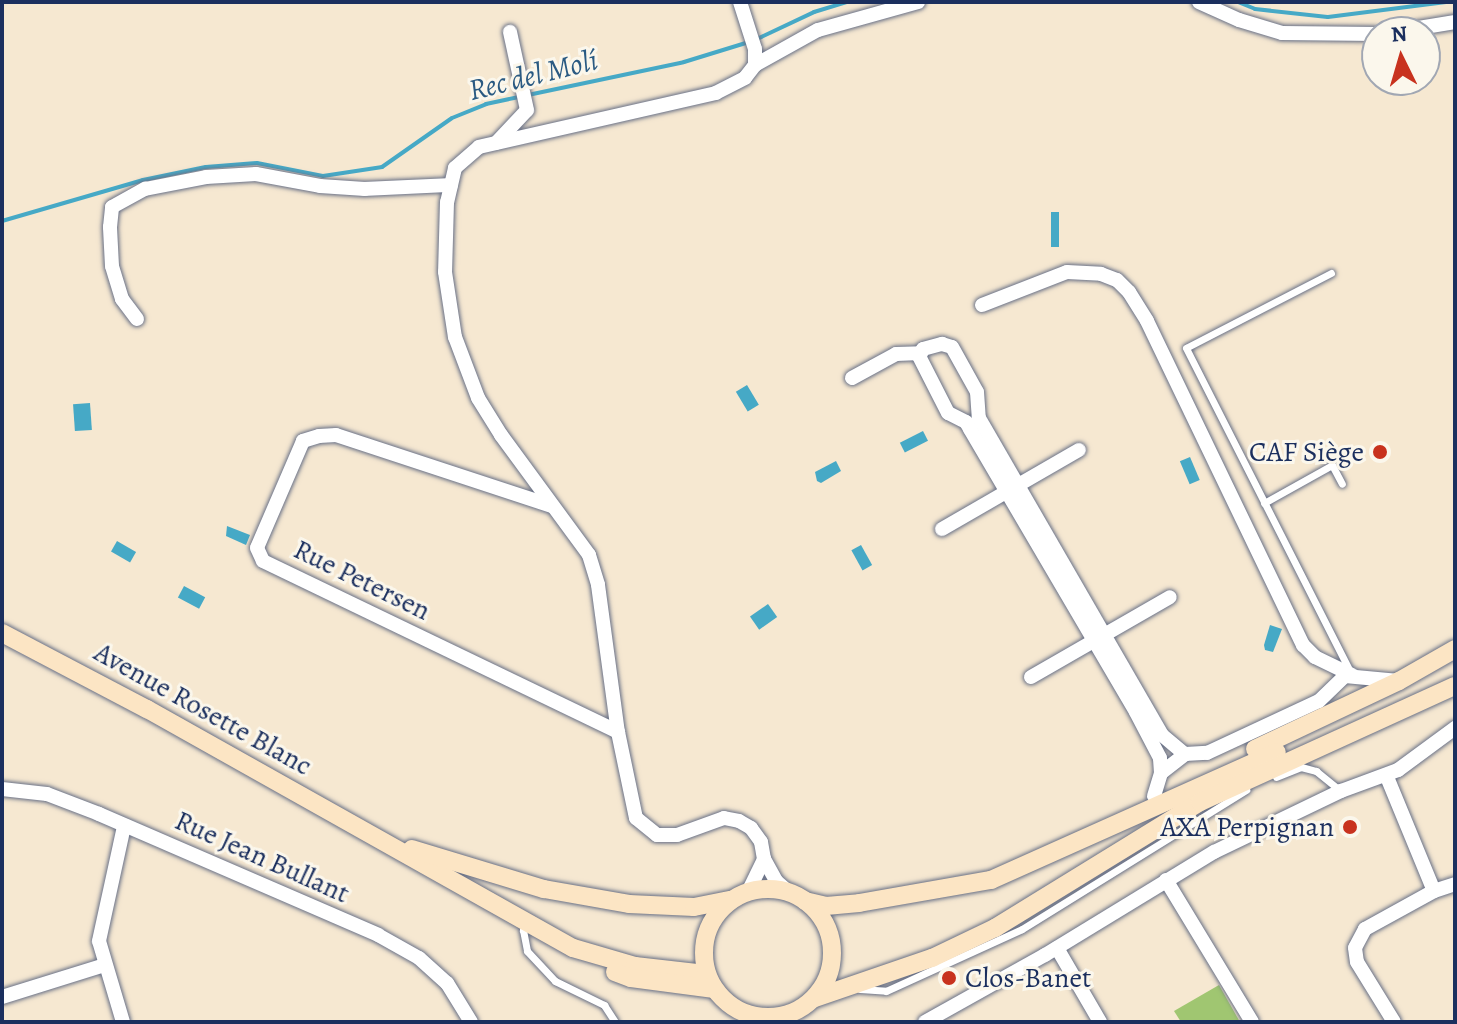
<!DOCTYPE html>
<meta charset="utf-8">
<style>
body{margin:0}
#map{position:relative;width:1457px;height:1024px;overflow:hidden;background:#f6e8d1;font-family:Alegreya,serif}
div>[style]{position:absolute}
[style*='--x']{left:calc(var(--x)*1px);top:calc(var(--y)*1px);width:calc(var(--w)*1px);rotate:calc(var(--a)*1deg)}
.green>*{inset:0;background:#a0c671}
.water>*{inset:0;background:#46a9c6;transform-origin:0 0}
.stream>*{height:4px;margin:-2px;padding:0 2px;transform-origin:2px;border-radius:2px;background:#46a9c6}
.roads{filter:drop-shadow(0 0 2px #687086) drop-shadow(0 0 2px #687086)}
.lane>*{height:7px;margin:-3.5px;padding:0 3.5px;transform-origin:3.5px;border-radius:3.5px;background:#fff}
.street>*{height:14px;margin:-7px;padding:0 7px;transform-origin:7px;border-radius:7px;background:#fff}
.secondary>*{height:18px;margin:-9px;padding:0 9px;transform-origin:9px;border-radius:9px;background:#fce5c4}
.secondary>.ring{margin:-9px;padding:0;box-sizing:content-box;background:none;border:18px solid #fce5c4;border-radius:50%}
.dots>*{width:22px;height:22px;translate:-50% -50%;box-sizing:border-box;border:4px solid #fbf7ec;border-radius:50%}
span{translate:-50% -50%;white-space:nowrap;text-align:center;line-height:1.15;-webkit-text-stroke:6px #fbf7ec;paint-order:stroke}
.poi-label{font-size:28px;color:#1b2f5e}
.right{translate:-100% -50%;text-align:right}
.left{translate:0 -50%;text-align:left}
.street-label{font-size:28px;color:#1b2f5e}
.water-label{font-size:30px;color:#2a5a82;font-style:italic}
.frame{position:absolute;inset:0;border:4px solid #1b2f5e;pointer-events:none}
.north{position:absolute;left:1361px;top:16px;width:80px;height:80px;box-sizing:border-box;background:#fbf7ec;border:2px solid #a1a7b3;border-radius:50%;rotate:355deg;font-size:22px;font-weight:700;line-height:32px;text-align:center;color:#1b2f5e}
.north::after{content:'';display:block;margin:auto;width:28px;height:36px;background:#c8321e;clip-path:polygon(50% 0,100% 100%,50% 72%,0 100%)}
</style>
<div id="map">
<div class="green">
<i style="clip-path:polygon(1219px 985px,1240px 1022px,1181px 1022px,1174px 1011px)"></i>
</div>
<div class="water">
<i style="left:1051px;top:212px;width:8px;height:35px"></i>
<i style="left:747px;top:385px;width:23px;height:13px;rotate:59deg"></i>
<i style="left:90px;top:403px;width:27px;height:17px;rotate:86deg"></i>
<i style="left:923px;top:431px;width:11px;height:26px;rotate:63deg"></i>
<i style="left:1190px;top:457px;width:25px;height:11px;rotate:67deg"></i>
<i style="clip-path:polygon(836px 461px,841px 471px,821px 483px,817px 481px,815px 472px)"></i>
<i style="clip-path:polygon(227px 526px,250px 535px,246px 545px,226px 536px)"></i>
<i style="left:117px;top:541px;width:22px;height:12px;rotate:30deg"></i>
<i style="left:861px;top:545px;width:23px;height:11px;rotate:61deg"></i>
<i style="left:184px;top:586px;width:24px;height:13px;rotate:28deg"></i>
<i style="left:768px;top:604px;width:16px;height:22px;rotate:55deg"></i>
<i style="clip-path:polygon(1270px 625px,1282px 629px,1273px 652px,1265px 650px,1264px 645px)"></i>
</div>
<div class="stream">
<i style="--x:1238;--y:2;--w:18;--a:22"></i>
<i style="--x:1255;--y:9;--w:73;--a:6.3"></i>
<i style="--x:1328;--y:17;--w:119;--a:-7.2"></i>
<i style="--x:757;--y:39;--w:63;--a:-25.3"></i>
<i style="--x:814;--y:12;--w:34;--a:-17"></i>
<i style="--x:528;--y:95;--w:159;--a:-11.9"></i>
<i style="--x:684;--y:62;--w:68;--a:-17.1"></i>
<i style="--x:2;--y:221;--w:147;--a:-16.2"></i>
<i style="--x:143;--y:180;--w:64;--a:-11.7"></i>
<i style="--x:206;--y:167;--w:51;--a:-4.5"></i>
<i style="--x:257;--y:163;--w:67;--a:11.1"></i>
<i style="--x:323;--y:176;--w:60;--a:-8.7"></i>
<i style="--x:382;--y:167;--w:85;--a:-35"></i>
<i style="--x:452;--y:118;--w:37;--a:-22"></i>
<i style="--x:486;--y:104;--w:35;--a:-12"></i>
</div>
<div class="roads">
<div class="lane">
<i style="--x:1331;--y:273;--w:163;--a:152.7"></i>
<i style="--x:1186;--y:348;--w:360;--a:63.1"></i>
<i style="--x:1264;--y:503;--w:78;--a:-29.2"></i>
<i style="--x:1332;--y:465;--w:21;--a:62"></i>
<i style="--x:1276;--y:777;--w:27;--a:-22"></i>
<i style="--x:1301;--y:767;--w:16;--a:15"></i>
<i style="--x:1316;--y:771;--w:32;--a:39"></i>
<i style="--x:526;--y:923;--w:8;--a:113"></i>
<i style="--x:523;--y:930;--w:21;--a:79"></i>
<i style="--x:527;--y:951;--w:41;--a:47"></i>
<i style="--x:555;--y:981;--w:55;--a:26.1"></i>
<i style="--x:604;--y:1005;--w:20;--a:57"></i>
<i style="--x:860;--y:989;--w:26;--a:4"></i>
<i style="--x:886;--y:991;--w:149;--a:-24.5"></i>
<i style="--x:1022;--y:929;--w:264;--a:-31.8"></i>
</div>
<div class="street">
<i style="--x:740;--y:2;--w:49;--a:72.3"></i>
<i style="--x:755;--y:49;--w:16;--a:90"></i>
<i style="--x:755;--y:65;--w:16;--a:128"></i>
<i style="--x:745;--y:78;--w:33;--a:153"></i>
<i style="--x:716;--y:93;--w:243;--a:167.2"></i>
<i style="--x:479;--y:147;--w:32;--a:139"></i>
<i style="--x:455;--y:168;--w:35;--a:103"></i>
<i style="--x:447;--y:202;--w:70;--a:91.6"></i>
<i style="--x:445;--y:272;--w:66;--a:81.3"></i>
<i style="--x:455;--y:337;--w:65;--a:69.3"></i>
<i style="--x:478;--y:398;--w:44;--a:58.1"></i>
<i style="--x:501;--y:435;--w:149;--a:53.7"></i>
<i style="--x:589;--y:555;--w:31;--a:73"></i>
<i style="--x:598;--y:585;--w:148;--a:82.3"></i>
<i style="--x:618;--y:732;--w:88;--a:78.2"></i>
<i style="--x:636;--y:818;--w:27;--a:39"></i>
<i style="--x:657;--y:835;--w:20;--a:0"></i>
<i style="--x:677;--y:835;--w:50;--a:-19.9"></i>
<i style="--x:724;--y:818;--w:15;--a:11"></i>
<i style="--x:739;--y:821;--w:14;--a:30"></i>
<i style="--x:751;--y:828;--w:17;--a:54"></i>
<i style="--x:761;--y:842;--w:17;--a:80"></i>
<i style="--x:1199;--y:2;--w:44;--a:24.2"></i>
<i style="--x:1239;--y:20;--w:45;--a:16.8"></i>
<i style="--x:1282;--y:33;--w:95;--a:0.6"></i>
<i style="--x:1394;--y:32;--w:62;--a:-9.3"></i>
<i style="--x:755;--y:65;--w:72;--a:-29.1"></i>
<i style="--x:818;--y:30;--w:104;--a:-15.6"></i>
<i style="--x:496;--y:143;--w:45;--a:-46.8"></i>
<i style="--x:527;--y:110;--w:80;--a:-102.3"></i>
<i style="--x:982;--y:305;--w:91;--a:-21.2"></i>
<i style="--x:1067;--y:272;--w:34;--a:3"></i>
<i style="--x:1101;--y:274;--w:17;--a:21"></i>
<i style="--x:1117;--y:280;--w:17;--a:45"></i>
<i style="--x:1129;--y:292;--w:34;--a:58"></i>
<i style="--x:1147;--y:321;--w:360;--a:64.3"></i>
<i style="--x:1303;--y:645;--w:17;--a:45"></i>
<i style="--x:1315;--y:657;--w:41;--a:25.9"></i>
<i style="--x:137;--y:319;--w:25;--a:-127"></i>
<i style="--x:122;--y:299;--w:34;--a:-107"></i>
<i style="--x:112;--y:266;--w:39;--a:-93"></i>
<i style="--x:110;--y:227;--w:20;--a:-84"></i>
<i style="--x:112;--y:207;--w:38;--a:-29"></i>
<i style="--x:145;--y:189;--w:62;--a:-11.1"></i>
<i style="--x:206;--y:177;--w:50;--a:-3.4"></i>
<i style="--x:256;--y:174;--w:65;--a:10.6"></i>
<i style="--x:320;--y:186;--w:45;--a:3.8"></i>
<i style="--x:365;--y:189;--w:86;--a:-2.7"></i>
<i style="--x:852;--y:378;--w:50;--a:-28.6"></i>
<i style="--x:896;--y:354;--w:25;--a:-2"></i>
<i style="--x:552;--y:506;--w:227;--a:-161.8"></i>
<i style="--x:336;--y:435;--w:17;--a:177"></i>
<i style="--x:319;--y:436;--w:17;--a:163"></i>
<i style="--x:303;--y:441;--w:116;--a:113.3"></i>
<i style="--x:257;--y:548;--w:14;--a:65"></i>
<i style="--x:263;--y:561;--w:394;--a:25.7"></i>
<i style="--x:942;--y:529;--w:158;--a:-30"></i>
<i style="--x:1031;--y:677;--w:160;--a:-29.9"></i>
<i style="--x:1161;--y:773;--w:15;--a:-94"></i>
<i style="--x:1160;--y:758;--w:52;--a:-117.6"></i>
<i style="--x:1136;--y:712;--w:328;--a:-120.4"></i>
<i style="--x:970;--y:429;--w:8;--a:-120"></i>
<i style="--x:966;--y:422;--w:20;--a:-153"></i>
<i style="--x:948;--y:413;--w:64;--a:-117"></i>
<i style="--x:919;--y:356;--w:8;--a:-60"></i>
<i style="--x:923;--y:349;--w:20;--a:-15"></i>
<i style="--x:942;--y:344;--w:10;--a:17"></i>
<i style="--x:952;--y:347;--w:51;--a:60.9"></i>
<i style="--x:977;--y:392;--w:26;--a:86"></i>
<i style="--x:979;--y:418;--w:366;--a:60"></i>
<i style="--x:1162;--y:735;--w:30;--a:40"></i>
<i style="--x:1387;--y:777;--w:123;--a:67.6"></i>
<i style="--x:1434;--y:891;--w:79;--a:151.2"></i>
<i style="--x:1365;--y:929;--w:21;--a:118"></i>
<i style="--x:1355;--y:948;--w:14;--a:82"></i>
<i style="--x:1357;--y:962;--w:70;--a:58.3"></i>
<i style="--x:2;--y:789;--w:45;--a:6.3"></i>
<i style="--x:47;--y:794;--w:56;--a:21"></i>
<i style="--x:99;--y:814;--w:304;--a:23.4"></i>
<i style="--x:378;--y:935;--w:47;--a:29.3"></i>
<i style="--x:419;--y:958;--w:38;--a:42"></i>
<i style="--x:447;--y:983;--w:46;--a:58.4"></i>
<i style="--x:1154;--y:796;--w:24;--a:-73"></i>
<i style="--x:1161;--y:773;--w:31;--a:-38"></i>
<i style="--x:1185;--y:754;--w:22;--a:-3"></i>
<i style="--x:1207;--y:753;--w:123;--a:-24.9"></i>
<i style="--x:1319;--y:701;--w:36;--a:-44"></i>
<i style="--x:1345;--y:676;--w:54;--a:5.3"></i>
<i style="--x:1166;--y:880;--w:166;--a:58.8"></i>
<i style="--x:1434;--y:891;--w:22;--a:-18"></i>
<i style="--x:748;--y:892;--w:37;--a:-64"></i>
<i style="--x:764;--y:859;--w:25;--a:61"></i>
<i style="--x:776;--y:881;--w:18;--a:41"></i>
<i style="--x:1057;--y:948;--w:86;--a:59.8"></i>
<i style="--x:2;--y:997;--w:108;--a:-17.3"></i>
<i style="--x:123;--y:1022;--w:84;--a:-106.5"></i>
<i style="--x:99;--y:941;--w:118;--a:-77.7"></i>
<i style="--x:925;--y:1022;--w:137;--a:-29.2"></i>
<i style="--x:1045;--y:955;--w:198;--a:-31.4"></i>
<i style="--x:1214;--y:852;--w:141;--a:-25.7"></i>
<i style="--x:1341;--y:791;--w:61;--a:-20.2"></i>
<i style="--x:1398;--y:770;--w:71;--a:-36.4"></i>
</div>
<div class="secondary">
<i style="--x:2;--y:633;--w:164;--a:27.7"></i>
<i style="--x:147;--y:709;--w:488;--a:29.3"></i>
<i style="--x:573;--y:948;--w:65;--a:16.2"></i>
<i style="--x:635;--y:966;--w:71;--a:6.4"></i>
<i style="--x:1255;--y:749;--w:159;--a:-25.3"></i>
<i style="--x:1399;--y:681;--w:64;--a:-29.7"></i>
<i style="--x:412;--y:849;--w:138;--a:16.9"></i>
<i style="--x:544;--y:889;--w:86;--a:10"></i>
<i style="--x:629;--y:904;--w:65;--a:2.6"></i>
<i style="--x:694;--y:907;--w:37;--a:-11"></i>
<i class="ring" style="left:704px;top:889px;width:110px;height:110px"></i>
<i style="--x:805;--y:901;--w:22;--a:13"></i>
<i style="--x:826;--y:906;--w:33;--a:-5"></i>
<i style="--x:859;--y:903;--w:134;--a:-9.9"></i>
<i style="--x:991;--y:880;--w:313;--a:-24.1"></i>
<i style="--x:615;--y:972;--w:17;--a:21"></i>
<i style="--x:631;--y:978;--w:84;--a:7.5"></i>
<i style="--x:815;--y:998;--w:124;--a:-18.9"></i>
<i style="--x:932;--y:958;--w:70;--a:-25.5"></i>
<i style="--x:995;--y:928;--w:241;--a:-31.6"></i>
<i style="--x:1200;--y:802;--w:280;--a:-24.5"></i>
</div>
</div>
<div class="dots">
<i style="left:1380px;top:452px;background:#c8321e"></i>
<i style="left:1350px;top:827px;background:#c8321e"></i>
<i style="left:949px;top:978px;background:#c8321e"></i>
</div>
<div class="poi-label">
<span class="right" style="left:1364px;top:452px">CAF Siège</span>
<span class="right" style="left:1334px;top:827px">AXA Perpignan</span>
<span class="left" style="left:965px;top:978px">Clos-Banet</span>
</div>
<div class="street-label">
<span style="left:362px;top:580px;rotate:26deg">Rue Petersen</span>
<span style="left:203px;top:709px;rotate:29deg">Avenue Rosette Blanc</span>
<span style="left:262px;top:857px;rotate:24deg">Rue Jean Bullant</span>
</div>
<div class="water-label">
<span style="left:533px;top:75px;rotate:-14deg">Rec del Molí</span>
</div>
<div class="frame"></div>
<div class="north">N</div>
</div>
